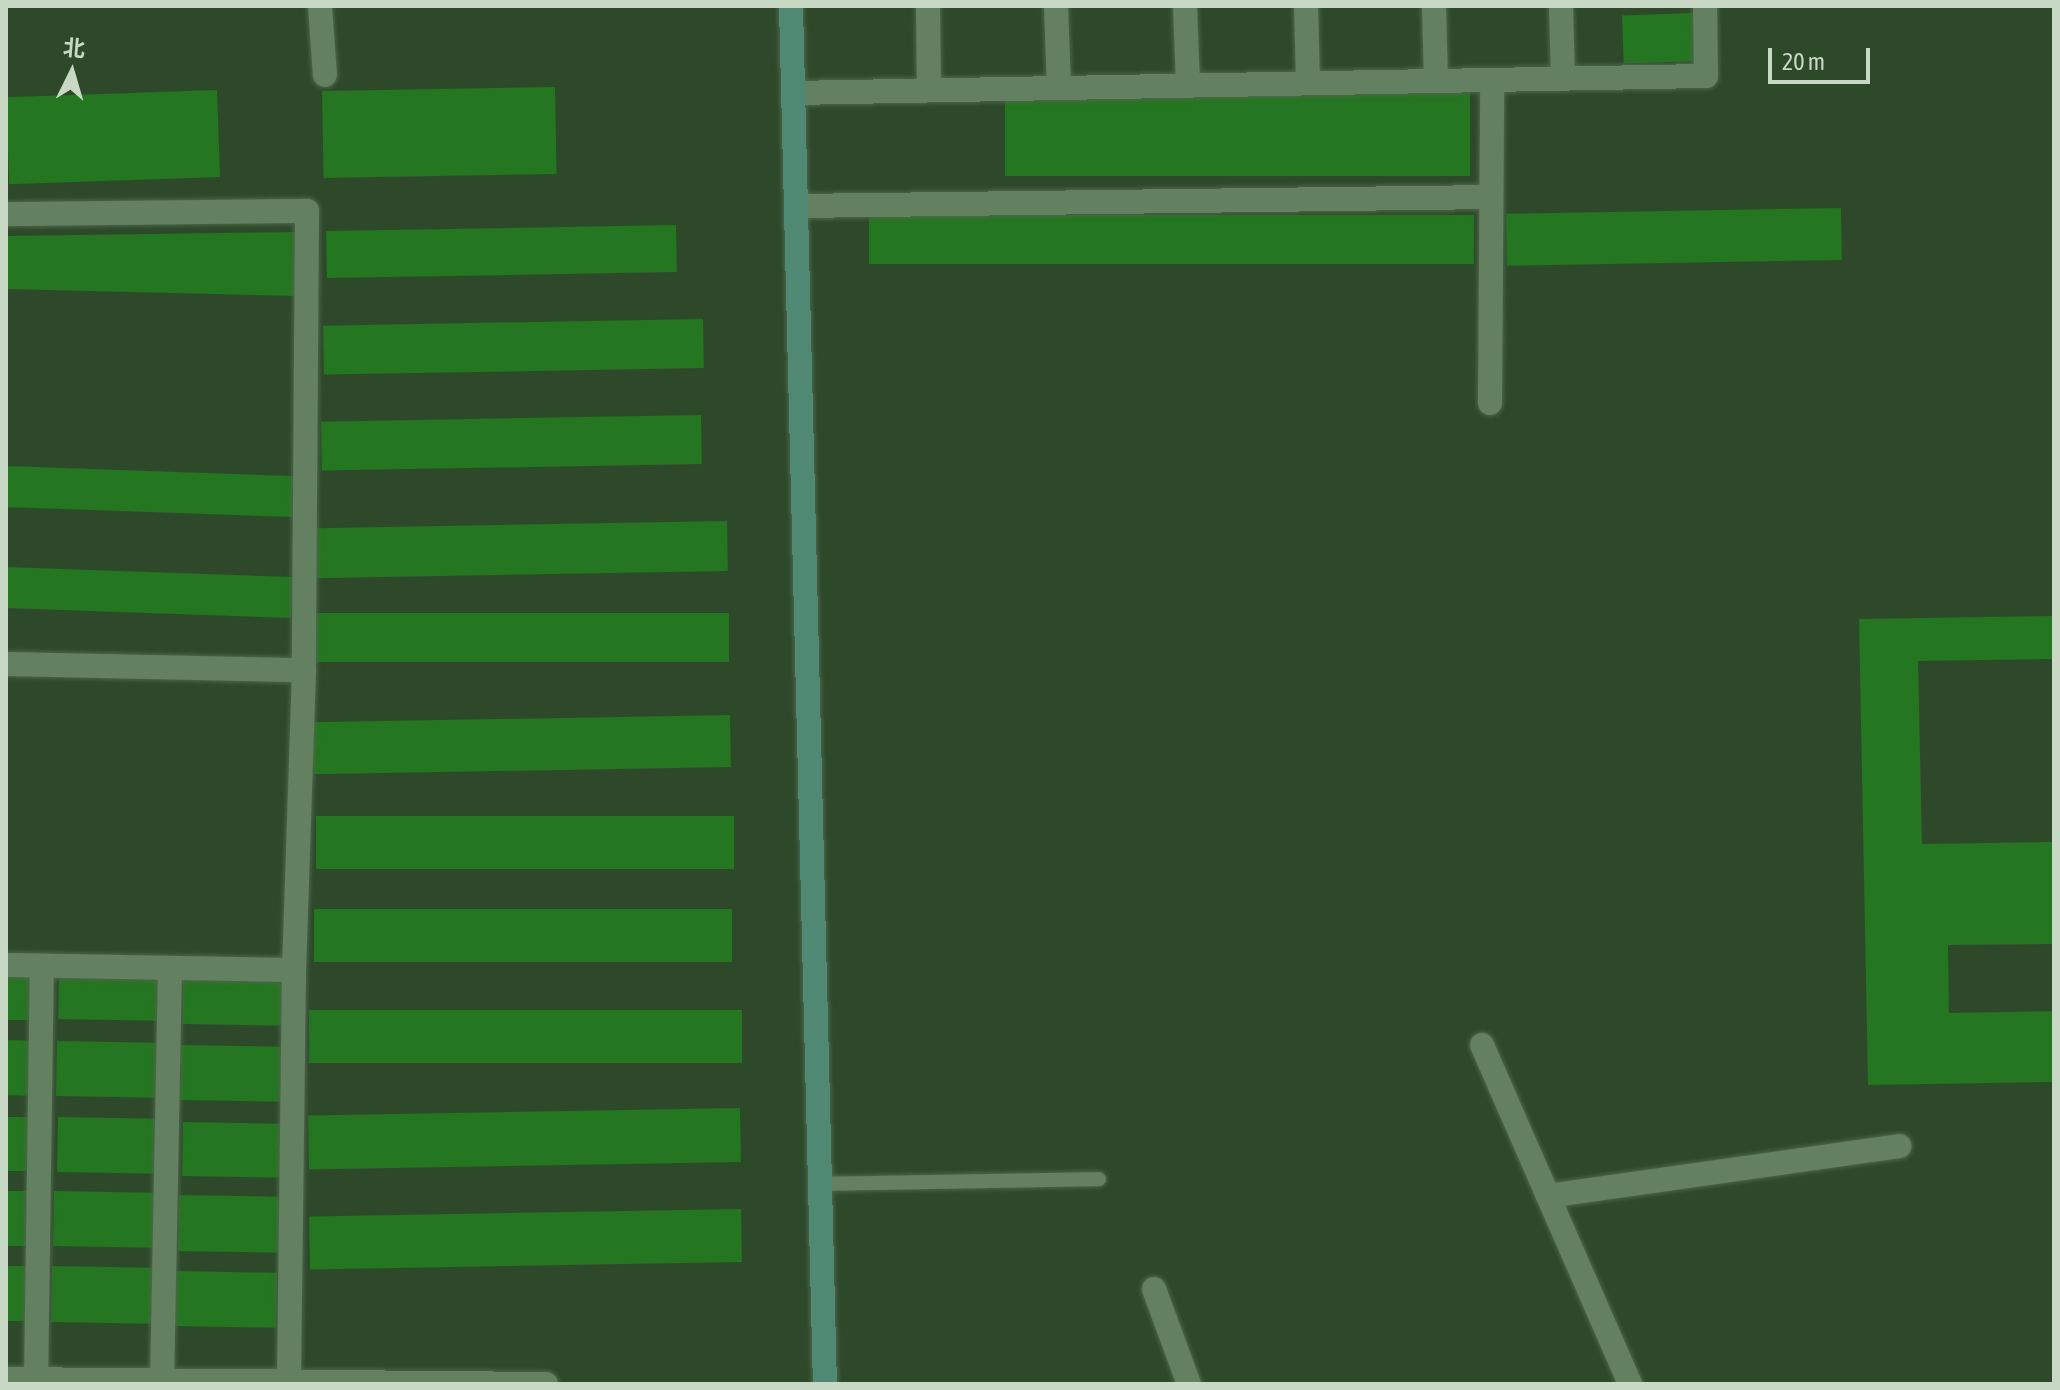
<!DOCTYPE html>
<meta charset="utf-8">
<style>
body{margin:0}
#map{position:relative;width:2060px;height:1390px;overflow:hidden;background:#2d492a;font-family:"Asap Condensed","Noto Sans SC",sans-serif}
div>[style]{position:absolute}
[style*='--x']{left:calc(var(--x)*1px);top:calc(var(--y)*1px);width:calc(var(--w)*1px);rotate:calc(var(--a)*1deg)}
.building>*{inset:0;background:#247620;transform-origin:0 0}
.roads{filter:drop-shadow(0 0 2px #4d654b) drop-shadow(0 0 2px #4d654b)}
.lane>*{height:14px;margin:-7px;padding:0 7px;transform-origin:7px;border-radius:7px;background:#638160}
.street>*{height:24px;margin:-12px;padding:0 12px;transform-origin:12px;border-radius:12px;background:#638160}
.secondary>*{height:24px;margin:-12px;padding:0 12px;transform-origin:12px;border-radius:12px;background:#4f8873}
span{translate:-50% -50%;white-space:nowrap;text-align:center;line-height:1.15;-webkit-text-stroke:8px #2d492a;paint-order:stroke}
.frame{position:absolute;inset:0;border:8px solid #c7d8c5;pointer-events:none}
.north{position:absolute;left:32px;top:32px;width:80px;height:80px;-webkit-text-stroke:6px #2d492a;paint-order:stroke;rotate:5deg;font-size:22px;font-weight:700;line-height:32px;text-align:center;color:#c7d8c5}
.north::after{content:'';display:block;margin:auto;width:28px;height:36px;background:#c7d8c5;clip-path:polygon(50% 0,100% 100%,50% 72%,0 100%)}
.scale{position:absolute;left:1768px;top:48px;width:102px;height:36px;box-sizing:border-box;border:4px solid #c7d8c5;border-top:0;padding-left:10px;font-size:24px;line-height:28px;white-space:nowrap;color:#c7d8c5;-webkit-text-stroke:6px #2d492a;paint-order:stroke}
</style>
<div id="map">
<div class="building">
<i style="left:1694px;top:13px;width:48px;height:72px;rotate:88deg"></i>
<i style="left:555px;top:87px;width:87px;height:233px;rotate:89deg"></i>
<i style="left:217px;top:90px;width:87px;height:211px;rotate:88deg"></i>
<i style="left:1470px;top:92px;width:84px;height:465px;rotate:90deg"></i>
<i style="left:1841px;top:208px;width:52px;height:335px;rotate:89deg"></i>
<i style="left:869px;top:215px;width:605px;height:49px"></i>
<i style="left:676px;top:225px;width:47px;height:350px;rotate:89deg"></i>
<i style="clip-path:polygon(297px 232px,294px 296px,6px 289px,6px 236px)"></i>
<i style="left:703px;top:319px;width:49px;height:380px;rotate:89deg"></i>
<i style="left:701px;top:415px;width:49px;height:380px;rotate:89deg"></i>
<i style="left:6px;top:466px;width:289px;height:41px;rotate:2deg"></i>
<i style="left:727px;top:521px;width:50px;height:412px;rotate:89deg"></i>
<i style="left:6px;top:567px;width:287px;height:41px;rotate:2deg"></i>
<i style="left:729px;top:613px;width:49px;height:413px;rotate:90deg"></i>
<i style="clip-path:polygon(2054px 616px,2054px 659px,1918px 661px,1922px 844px,2054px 842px,2054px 944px,1948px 945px,1949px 1013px,2054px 1011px,2054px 1082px,1868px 1085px,1859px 619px)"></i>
<i style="left:730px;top:715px;width:52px;height:418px;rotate:89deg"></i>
<i style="left:734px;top:816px;width:53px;height:418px;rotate:90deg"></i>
<i style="left:732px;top:909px;width:53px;height:418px;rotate:90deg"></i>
<i style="left:6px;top:975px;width:26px;height:45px"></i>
<i style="left:59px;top:975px;width:100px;height:44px;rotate:1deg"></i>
<i style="left:183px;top:979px;width:100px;height:45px;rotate:1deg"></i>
<i style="left:742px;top:1010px;width:53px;height:433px;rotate:90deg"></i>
<i style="left:6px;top:1040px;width:25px;height:55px;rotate:2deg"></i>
<i style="left:57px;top:1041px;width:101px;height:55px;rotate:1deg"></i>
<i style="left:181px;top:1045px;width:101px;height:55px;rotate:1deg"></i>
<i style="left:740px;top:1108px;width:54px;height:432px;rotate:89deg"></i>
<i style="left:6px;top:1117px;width:26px;height:54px"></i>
<i style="left:58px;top:1117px;width:101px;height:55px;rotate:1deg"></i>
<i style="left:183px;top:1122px;width:101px;height:54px;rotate:1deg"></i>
<i style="left:6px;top:1191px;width:22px;height:55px"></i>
<i style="left:54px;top:1191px;width:101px;height:55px;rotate:1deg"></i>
<i style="left:179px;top:1195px;width:101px;height:56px;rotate:1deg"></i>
<i style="left:741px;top:1209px;width:53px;height:432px;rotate:89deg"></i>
<i style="left:6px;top:1266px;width:20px;height:55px"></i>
<i style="left:52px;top:1266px;width:101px;height:56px;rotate:1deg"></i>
<i style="left:176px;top:1271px;width:101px;height:55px;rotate:1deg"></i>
</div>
<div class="roads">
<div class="lane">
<i style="--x:822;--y:1184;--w:277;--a:-1"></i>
</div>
<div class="street">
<i style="--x:320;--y:6;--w:69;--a:85.9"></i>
<i style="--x:928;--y:6;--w:84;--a:89.3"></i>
<i style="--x:1056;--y:6;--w:82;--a:87.9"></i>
<i style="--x:1185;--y:6;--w:79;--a:87.8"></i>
<i style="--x:1306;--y:6;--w:77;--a:88.5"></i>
<i style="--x:1434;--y:6;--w:75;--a:88.5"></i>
<i style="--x:1561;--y:6;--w:73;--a:88.4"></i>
<i style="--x:793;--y:93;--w:913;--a:-1.07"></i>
<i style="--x:1706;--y:76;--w:70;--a:-90.8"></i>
<i style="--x:796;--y:206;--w:695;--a:-0.74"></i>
<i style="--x:6;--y:214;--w:301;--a:-0.6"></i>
<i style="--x:307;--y:211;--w:459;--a:90.4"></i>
<i style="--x:304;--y:670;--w:300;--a:91.9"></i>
<i style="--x:294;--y:970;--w:414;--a:90.7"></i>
<i style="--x:1490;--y:403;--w:323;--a:-89.6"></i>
<i style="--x:6;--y:664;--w:298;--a:1.2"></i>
<i style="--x:6;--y:965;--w:288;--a:1"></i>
<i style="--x:1482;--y:1045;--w:370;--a:66.4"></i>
<i style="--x:1548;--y:1196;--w:355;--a:-8.1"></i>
<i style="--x:1154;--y:1289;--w:101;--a:69.8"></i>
<i style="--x:6;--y:1379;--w:540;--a:0.53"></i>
<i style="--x:36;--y:1384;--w:418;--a:-89.2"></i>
<i style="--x:162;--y:1384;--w:416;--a:-88.9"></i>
</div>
<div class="secondary">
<i style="--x:791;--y:6;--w:1378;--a:88.59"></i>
</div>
</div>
<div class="frame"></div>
<div class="north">北</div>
<div class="scale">20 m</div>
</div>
